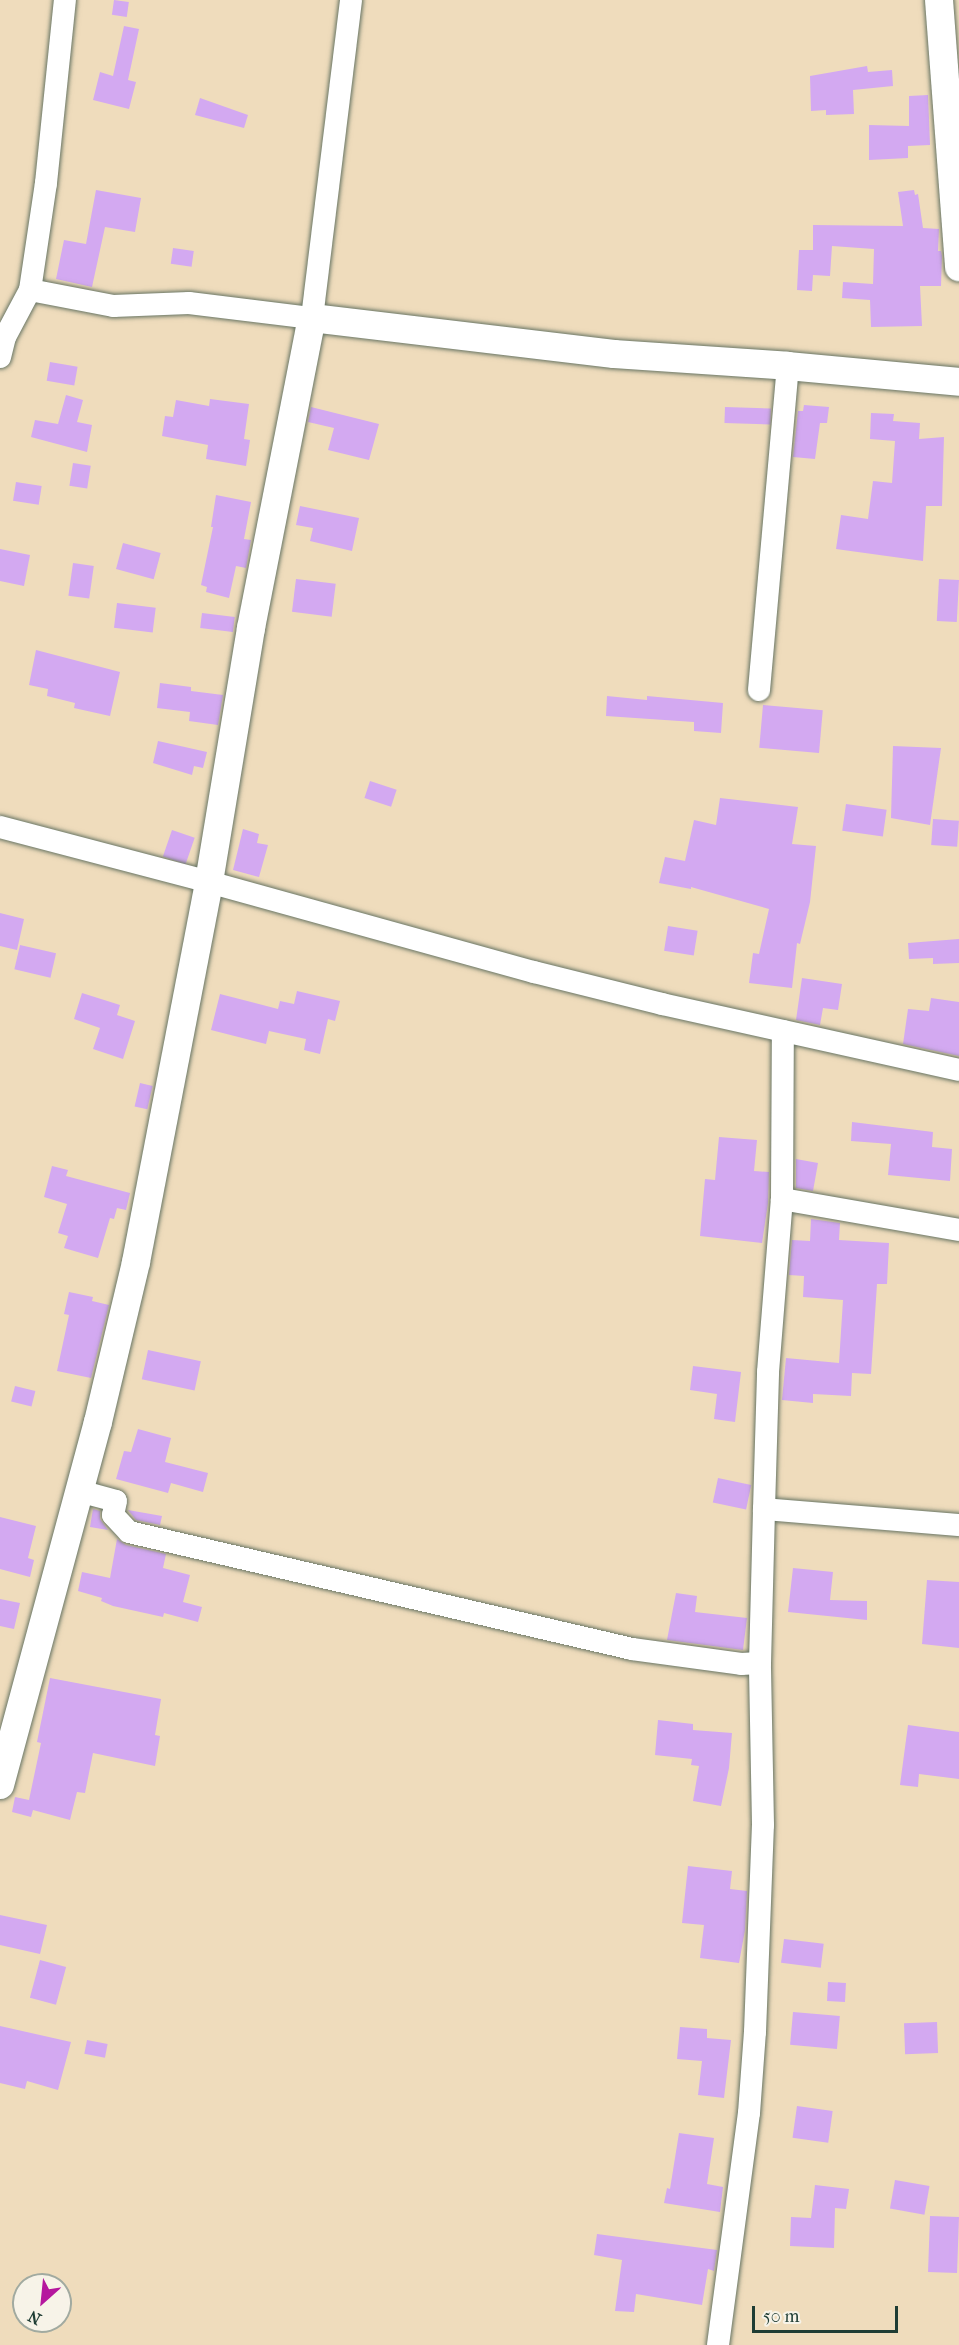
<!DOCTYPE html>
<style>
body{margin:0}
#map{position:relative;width:959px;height:2345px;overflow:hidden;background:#efdcbc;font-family:"IM FELL French Canon",serif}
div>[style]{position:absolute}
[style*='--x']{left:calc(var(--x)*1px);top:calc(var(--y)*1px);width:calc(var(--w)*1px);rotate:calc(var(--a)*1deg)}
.building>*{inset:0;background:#d3a9f1;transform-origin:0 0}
.roads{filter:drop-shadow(0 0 2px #687564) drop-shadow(0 0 2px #687564)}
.minor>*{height:22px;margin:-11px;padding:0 11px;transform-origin:11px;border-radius:11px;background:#fff}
.tertiary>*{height:28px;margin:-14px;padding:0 14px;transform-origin:14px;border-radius:14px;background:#fff}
span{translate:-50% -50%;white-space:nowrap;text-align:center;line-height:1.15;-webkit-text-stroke:5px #f7f3e8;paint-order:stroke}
.north{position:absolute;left:12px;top:2273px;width:60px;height:60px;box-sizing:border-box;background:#f7f3e8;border:2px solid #a1aaa0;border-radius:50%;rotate:207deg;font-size:16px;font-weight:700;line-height:24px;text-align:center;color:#1f3d34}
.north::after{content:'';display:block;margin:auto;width:21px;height:27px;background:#b5179e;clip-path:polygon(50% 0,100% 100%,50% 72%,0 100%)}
.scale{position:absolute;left:752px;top:2306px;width:146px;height:27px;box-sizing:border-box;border:3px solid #1f3d34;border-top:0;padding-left:8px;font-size:18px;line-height:21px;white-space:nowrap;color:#1f3d34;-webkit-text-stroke:4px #f7f3e8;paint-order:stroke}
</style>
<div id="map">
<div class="building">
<i style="left:114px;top:0;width:15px;height:15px;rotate:8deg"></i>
<i style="clip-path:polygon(124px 26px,139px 29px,128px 80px,136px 82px,129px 109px,93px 100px,100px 72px,113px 76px)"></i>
<i style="clip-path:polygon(867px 66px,868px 72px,892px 70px,893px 86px,853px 90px,854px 114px,826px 115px,826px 110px,811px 111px,810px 76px)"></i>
<i style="clip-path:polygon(928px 95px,930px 145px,908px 146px,908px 158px,869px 160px,869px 125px,909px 126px,909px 96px)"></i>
<i style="clip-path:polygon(200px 98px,248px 115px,244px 128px,195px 115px)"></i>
<i style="clip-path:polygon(96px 190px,141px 198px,135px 232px,105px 227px,92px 287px,56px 279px,64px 240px,86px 244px)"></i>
<i style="clip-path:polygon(914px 190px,915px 195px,918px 194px,923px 228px,939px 229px,938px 251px,941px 251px,942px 256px,941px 286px,920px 286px,922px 326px,871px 327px,870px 300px,842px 298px,843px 282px,873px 284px,874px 249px,832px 246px,830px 276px,813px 275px,812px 291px,797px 290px,799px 250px,813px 250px,813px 225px,903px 226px,898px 192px)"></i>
<i style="left:173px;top:248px;width:21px;height:16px;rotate:8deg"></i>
<i style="left:50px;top:362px;width:28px;height:19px;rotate:10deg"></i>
<i style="clip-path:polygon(66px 395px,83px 400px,77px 422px,92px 425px,87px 452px,31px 437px,35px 420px,58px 424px)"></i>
<i style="clip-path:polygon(210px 399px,249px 404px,244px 439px,250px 440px,246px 466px,206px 459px,208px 445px,162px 436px,165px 416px,173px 417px,176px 400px,209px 406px)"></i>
<i style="clip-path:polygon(804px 405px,829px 407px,827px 423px,820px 423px,815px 459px,793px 457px,798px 411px,803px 411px)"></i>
<i style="clip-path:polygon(311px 407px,379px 424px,369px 460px,328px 450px,334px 428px,308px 422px)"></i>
<i style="left:725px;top:407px;width:46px;height:16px;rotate:2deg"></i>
<i style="clip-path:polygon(871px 413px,894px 414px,893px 421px,920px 423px,919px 439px,944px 437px,942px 506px,926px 506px,923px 561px,836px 549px,841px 515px,868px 519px,873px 481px,892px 483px,895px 441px,870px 439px)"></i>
<i style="left:73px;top:463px;width:18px;height:23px;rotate:9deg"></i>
<i style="left:16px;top:482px;width:26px;height:19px;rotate:9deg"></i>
<i style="clip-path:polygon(216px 495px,251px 502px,244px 539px,251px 540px,246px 568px,236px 566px,229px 598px,206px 592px,207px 587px,201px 585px,213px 527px,211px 527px)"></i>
<i style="clip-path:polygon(300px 506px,359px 518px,352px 551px,310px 541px,313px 528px,296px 525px)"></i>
<i style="left:123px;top:543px;width:39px;height:27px;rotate:15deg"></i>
<i style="clip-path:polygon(0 549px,30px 555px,24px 586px,0 581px)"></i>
<i style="left:73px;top:563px;width:21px;height:33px;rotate:8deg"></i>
<i style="left:296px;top:579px;width:40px;height:33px;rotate:7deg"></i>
<i style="left:939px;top:579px;width:20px;height:42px;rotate:3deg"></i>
<i style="left:117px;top:603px;width:39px;height:25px;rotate:7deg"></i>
<i style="left:202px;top:613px;width:33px;height:15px;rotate:7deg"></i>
<i style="clip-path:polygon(36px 650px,120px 672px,110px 716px,74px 708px,75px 703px,47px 696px,48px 689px,29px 685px)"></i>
<i style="clip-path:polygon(160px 683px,191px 687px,191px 691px,223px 695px,218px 725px,189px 721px,190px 712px,157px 708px)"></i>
<i style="clip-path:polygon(607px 696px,647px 700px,647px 696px,723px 703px,721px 733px,694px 731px,694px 722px,606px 716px)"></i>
<i style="left:763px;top:705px;width:60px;height:43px;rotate:5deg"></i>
<i style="clip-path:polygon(158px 741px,207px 752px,203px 768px,194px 766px,192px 775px,153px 763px)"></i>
<i style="clip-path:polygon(893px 746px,941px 748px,930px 825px,891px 818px)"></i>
<i style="left:370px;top:781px;width:28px;height:18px;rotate:18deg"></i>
<i style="clip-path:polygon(720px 798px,798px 807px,792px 844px,816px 846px,810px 902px,800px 944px,797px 943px,792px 988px,749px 983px,753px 953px,759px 954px,769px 909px,691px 887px,691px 889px,659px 883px,665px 857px,685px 861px,694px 820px,716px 825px)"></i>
<i style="left:846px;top:804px;width:41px;height:27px;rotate:8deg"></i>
<i style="left:933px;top:819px;width:26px;height:26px;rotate:4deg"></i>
<i style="clip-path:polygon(243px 829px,259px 834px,257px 843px,268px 845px,259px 877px,233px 870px)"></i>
<i style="left:172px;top:830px;width:24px;height:28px;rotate:19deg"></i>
<i style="clip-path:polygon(0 913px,24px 919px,17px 950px,0 946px)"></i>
<i style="left:668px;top:926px;width:30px;height:25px;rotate:9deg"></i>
<i style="clip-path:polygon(959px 939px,959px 963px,933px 964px,933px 958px,909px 959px,908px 943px)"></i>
<i style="left:20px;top:945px;width:37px;height:25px;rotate:13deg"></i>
<i style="clip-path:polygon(802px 978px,842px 984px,838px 1010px,823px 1008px,820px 1025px,796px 1020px)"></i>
<i style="clip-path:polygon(297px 991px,340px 1001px,335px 1021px,328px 1019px,320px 1054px,304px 1050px,306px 1039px,269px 1031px,266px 1044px,211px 1030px,220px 994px,278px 1009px,280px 1001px,294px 1004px)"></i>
<i style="clip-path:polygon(82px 993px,120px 1005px,117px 1015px,135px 1021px,123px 1059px,93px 1049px,100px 1028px,74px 1019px)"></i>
<i style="clip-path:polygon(931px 998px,959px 1002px,959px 1056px,903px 1044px,908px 1009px,929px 1011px)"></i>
<i style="left:140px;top:1083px;width:13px;height:24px;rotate:13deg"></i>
<i style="clip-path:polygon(852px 1122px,933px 1132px,932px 1147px,952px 1149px,950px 1181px,888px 1175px,891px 1144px,851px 1141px)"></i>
<i style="clip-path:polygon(719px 1137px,757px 1140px,754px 1171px,769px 1172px,768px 1203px,762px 1243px,700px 1236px,705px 1179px,715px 1180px)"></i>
<i style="clip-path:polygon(796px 1159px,818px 1163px,813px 1191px,796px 1188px)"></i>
<i style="clip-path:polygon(52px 1166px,68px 1170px,66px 1176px,130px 1193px,126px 1210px,117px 1208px,114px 1219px,110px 1218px,98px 1258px,64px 1248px,68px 1236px,58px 1233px,67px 1204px,44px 1197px)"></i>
<i style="clip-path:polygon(811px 1219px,840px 1223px,839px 1240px,889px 1243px,887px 1284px,877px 1284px,871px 1374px,852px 1373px,851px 1396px,813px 1394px,813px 1403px,782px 1400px,786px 1358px,839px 1363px,843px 1300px,803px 1297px,804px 1276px,789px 1275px,792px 1240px,810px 1241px)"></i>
<i style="clip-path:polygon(69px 1292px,93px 1297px,92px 1301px,109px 1305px,91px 1378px,57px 1371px,69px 1315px,64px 1314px)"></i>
<i style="left:148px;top:1350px;width:54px;height:30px;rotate:12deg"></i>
<i style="clip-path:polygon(693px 1366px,741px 1372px,735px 1422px,714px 1419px,717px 1394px,690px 1390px)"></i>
<i style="left:15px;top:1386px;width:21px;height:16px;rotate:14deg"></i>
<i style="clip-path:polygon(138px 1429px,171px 1438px,165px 1462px,208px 1473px,203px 1492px,171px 1483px,168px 1493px,116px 1479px,124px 1451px,131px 1452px)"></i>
<i style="left:718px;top:1478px;width:34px;height:25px;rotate:12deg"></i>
<i style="clip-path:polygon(93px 1509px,100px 1511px,100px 1519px,108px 1530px,90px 1527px)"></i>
<i style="clip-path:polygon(128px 1510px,162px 1516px,160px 1525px,136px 1520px)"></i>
<i style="clip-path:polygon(0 1517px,36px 1526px,28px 1558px,34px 1560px,30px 1577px,0 1569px)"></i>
<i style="clip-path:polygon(117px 1539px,126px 1545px,166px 1554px,163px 1568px,190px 1575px,183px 1602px,202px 1607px,198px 1622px,164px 1613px,163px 1617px,113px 1606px,101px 1601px,102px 1598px,78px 1591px,82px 1572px,110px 1578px)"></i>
<i style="clip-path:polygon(793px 1568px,833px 1572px,830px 1600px,867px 1601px,867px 1620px,788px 1612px)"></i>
<i style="clip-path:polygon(927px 1580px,959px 1582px,959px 1648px,922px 1644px)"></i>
<i style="clip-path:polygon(676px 1593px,697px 1596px,695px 1612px,747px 1618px,743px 1650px,667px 1640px)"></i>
<i style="clip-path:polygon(0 1599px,20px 1603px,14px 1629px,0 1626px)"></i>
<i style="clip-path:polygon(50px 1678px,161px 1699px,155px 1735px,160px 1736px,155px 1766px,93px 1753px,85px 1793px,77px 1792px,70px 1820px,33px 1810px,31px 1817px,12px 1812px,15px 1797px,29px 1800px,41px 1743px,37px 1742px)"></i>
<i style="clip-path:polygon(658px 1720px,693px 1724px,693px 1730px,732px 1733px,729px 1768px,721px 1806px,693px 1801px,699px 1766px,691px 1765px,692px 1759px,655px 1755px)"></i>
<i style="clip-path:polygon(908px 1725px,959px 1732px,959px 1779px,919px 1774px,918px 1787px,900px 1785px)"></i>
<i style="clip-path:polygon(688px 1866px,732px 1871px,730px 1889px,747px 1891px,745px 1930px,739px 1963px,700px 1958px,704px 1925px,682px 1923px)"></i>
<i style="clip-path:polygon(0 1915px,47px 1925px,40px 1954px,0 1945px)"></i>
<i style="left:784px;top:1939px;width:40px;height:24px;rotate:7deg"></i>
<i style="left:40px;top:1960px;width:27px;height:39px;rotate:15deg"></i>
<i style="left:828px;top:1982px;width:18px;height:19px;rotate:3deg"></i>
<i style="left:793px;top:2012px;width:47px;height:33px;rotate:5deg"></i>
<i style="left:937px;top:2022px;width:31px;height:33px;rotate:88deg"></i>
<i style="clip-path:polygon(0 2026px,71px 2042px,58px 2090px,27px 2081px,25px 2089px,0 2083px)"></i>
<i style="clip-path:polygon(680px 2027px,707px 2029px,707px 2038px,731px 2040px,724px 2098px,698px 2095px,702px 2061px,677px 2059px)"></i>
<i style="left:87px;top:2040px;width:21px;height:14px;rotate:11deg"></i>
<i style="left:797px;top:2106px;width:36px;height:32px;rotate:8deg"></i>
<i style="clip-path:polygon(679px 2133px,714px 2138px,707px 2184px,723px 2187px,720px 2212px,664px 2203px,667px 2188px,670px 2189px)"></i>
<i style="left:895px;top:2180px;width:35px;height:29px;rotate:10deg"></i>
<i style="clip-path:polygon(815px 2185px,849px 2189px,846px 2209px,835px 2208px,834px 2248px,790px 2246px,791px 2217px,811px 2218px)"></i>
<i style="left:930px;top:2216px;width:29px;height:56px;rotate:2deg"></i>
<i style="clip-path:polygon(597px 2234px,717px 2250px,714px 2271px,708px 2269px,702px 2305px,636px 2294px,634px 2312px,615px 2311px,622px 2260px,594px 2255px)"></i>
</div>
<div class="roads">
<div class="minor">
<i style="--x:30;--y:290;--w:85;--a:10.9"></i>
<i style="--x:113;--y:306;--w:76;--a:-2.3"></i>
<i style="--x:189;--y:303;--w:124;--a:7"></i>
<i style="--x:312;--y:318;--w:320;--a:-83"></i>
<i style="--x:0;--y:357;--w:21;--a:-76"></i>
<i style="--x:5;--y:337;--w:53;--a:-62"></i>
<i style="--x:30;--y:290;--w:108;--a:-81.5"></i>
<i style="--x:46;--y:183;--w:184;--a:-84.1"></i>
<i style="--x:759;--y:690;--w:325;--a:-84.9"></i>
<i style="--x:0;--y:827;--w:216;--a:14.7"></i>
<i style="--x:209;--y:882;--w:337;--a:15.5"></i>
<i style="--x:534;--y:972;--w:132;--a:14"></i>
<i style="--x:662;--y:1004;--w:304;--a:12.5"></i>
<i style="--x:782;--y:1199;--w:180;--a:9.9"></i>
<i style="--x:79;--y:1491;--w:38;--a:15"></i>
<i style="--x:116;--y:1501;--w:14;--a:102"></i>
<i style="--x:113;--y:1515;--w:23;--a:47"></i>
<i style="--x:129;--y:1532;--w:516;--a:13.09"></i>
<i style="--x:632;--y:1649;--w:110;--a:7.8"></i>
<i style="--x:741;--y:1664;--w:19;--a:-3"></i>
<i style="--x:764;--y:1509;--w:196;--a:4.7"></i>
<i style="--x:718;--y:2345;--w:234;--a:-82.4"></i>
<i style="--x:749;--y:2113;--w:81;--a:-85.8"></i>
<i style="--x:755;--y:2032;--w:207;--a:-87.8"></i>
<i style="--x:763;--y:1825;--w:162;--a:-91.1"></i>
<i style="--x:760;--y:1663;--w:154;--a:-88.5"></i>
<i style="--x:764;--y:1509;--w:137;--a:-88.3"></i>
<i style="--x:768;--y:1372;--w:174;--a:-85.4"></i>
<i style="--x:782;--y:1199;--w:168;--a:-89.7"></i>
</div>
<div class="tertiary">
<i style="--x:939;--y:0;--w:268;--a:85.7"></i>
<i style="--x:0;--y:1785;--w:376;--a:-74.9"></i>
<i style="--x:98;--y:1422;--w:164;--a:-76.6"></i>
<i style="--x:136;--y:1262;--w:387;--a:-79.1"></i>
<i style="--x:209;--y:882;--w:257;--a:-80.6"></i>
<i style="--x:251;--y:628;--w:316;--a:-78.9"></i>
<i style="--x:312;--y:318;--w:304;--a:6.8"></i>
<i style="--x:614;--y:354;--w:174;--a:3.9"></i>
<i style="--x:788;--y:366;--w:172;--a:5.3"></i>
</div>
</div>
<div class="north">N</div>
<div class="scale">50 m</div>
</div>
